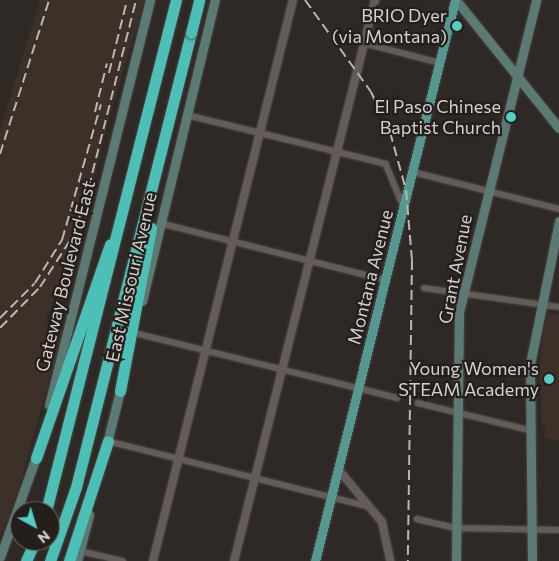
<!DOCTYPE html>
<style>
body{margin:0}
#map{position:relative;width:559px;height:561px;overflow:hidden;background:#2f2926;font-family:Commissioner,sans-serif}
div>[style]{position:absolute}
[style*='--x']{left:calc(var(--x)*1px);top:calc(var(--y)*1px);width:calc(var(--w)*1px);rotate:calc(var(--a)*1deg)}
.built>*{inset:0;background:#3c3029}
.roads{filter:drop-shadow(0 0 1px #4c4744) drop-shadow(0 0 1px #4c4744)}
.minor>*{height:5.5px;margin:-2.75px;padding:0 2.75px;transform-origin:2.75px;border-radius:2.75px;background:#635c58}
.tertiary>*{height:8px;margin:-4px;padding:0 4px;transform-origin:4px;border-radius:4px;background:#635c58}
.secondary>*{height:9px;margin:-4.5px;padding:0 4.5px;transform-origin:4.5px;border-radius:4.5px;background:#5c7a74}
.primary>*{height:9px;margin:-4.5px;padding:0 4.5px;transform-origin:4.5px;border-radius:4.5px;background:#559891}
.motorway>*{height:11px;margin:-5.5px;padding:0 5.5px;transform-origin:5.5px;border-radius:5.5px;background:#4cc0b7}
.rail>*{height:2px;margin-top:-1px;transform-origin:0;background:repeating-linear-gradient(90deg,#bab6b3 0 10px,transparent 0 15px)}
.bridges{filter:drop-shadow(0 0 1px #4c4744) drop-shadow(0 0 1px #4c4744)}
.motorway-bridge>*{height:11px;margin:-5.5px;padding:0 5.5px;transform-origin:5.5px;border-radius:5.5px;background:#4cc0b7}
.dots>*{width:14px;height:14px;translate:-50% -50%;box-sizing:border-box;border:2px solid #251f1c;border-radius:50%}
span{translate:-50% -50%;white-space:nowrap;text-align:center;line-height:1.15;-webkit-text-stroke:4.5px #251f1c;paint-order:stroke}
.poi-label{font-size:18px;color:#d4d0ce}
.right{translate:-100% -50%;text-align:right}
.street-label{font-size:18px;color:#d4d0ce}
.north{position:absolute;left:10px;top:501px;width:50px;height:50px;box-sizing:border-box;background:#251f1c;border:1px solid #6b6663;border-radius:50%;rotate:141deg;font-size:14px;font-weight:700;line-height:20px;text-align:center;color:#d4d0ce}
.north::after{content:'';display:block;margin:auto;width:18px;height:22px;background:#55cec4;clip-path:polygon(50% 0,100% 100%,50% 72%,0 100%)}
</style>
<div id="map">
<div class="built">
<i style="clip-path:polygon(40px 0,145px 0,108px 121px,82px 230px,45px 322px,63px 330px,18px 492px,0 537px,0 130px)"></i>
<i style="clip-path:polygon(547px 313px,559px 315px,559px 441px,544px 437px,546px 427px,542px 425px,539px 365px)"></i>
</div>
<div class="roads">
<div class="minor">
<i style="--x:364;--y:43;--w:79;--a:14.7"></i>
<i style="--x:187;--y:115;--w:205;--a:13.8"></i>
<i style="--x:386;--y:164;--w:44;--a:67.5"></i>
<i style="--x:413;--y:172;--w:151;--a:14.2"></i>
<i style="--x:160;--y:223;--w:232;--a:14.2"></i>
<i style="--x:424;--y:288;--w:136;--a:8"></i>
<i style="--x:135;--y:333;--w:270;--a:13.9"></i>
<i style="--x:418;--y:403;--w:118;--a:13.7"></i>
<i style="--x:108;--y:441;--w:270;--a:14.1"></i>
<i style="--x:417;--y:519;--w:40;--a:13"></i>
<i style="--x:456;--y:528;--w:103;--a:1.1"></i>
<i style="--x:80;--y:551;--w:44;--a:13.1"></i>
</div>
<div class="tertiary">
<i style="--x:338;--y:469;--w:69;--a:50.3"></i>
<i style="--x:382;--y:522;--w:40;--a:78"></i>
<i style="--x:153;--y:561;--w:578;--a:-75.99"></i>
<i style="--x:234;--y:561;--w:578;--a:-75.89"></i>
</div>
<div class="secondary">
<i style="--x:456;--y:0;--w:164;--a:51.2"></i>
<i style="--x:142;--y:301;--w:310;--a:-76.4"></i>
<i style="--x:49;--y:405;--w:417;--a:-76"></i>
<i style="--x:106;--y:447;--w:62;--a:-76"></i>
<i style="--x:0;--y:557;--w:109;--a:-70.2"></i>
<i style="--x:77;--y:561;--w:48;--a:-75.4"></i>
<i style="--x:456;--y:561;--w:249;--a:-89.3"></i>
<i style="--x:459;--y:312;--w:321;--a:-76.1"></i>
<i style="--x:532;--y:561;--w:197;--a:-90.6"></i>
<i style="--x:530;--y:364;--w:146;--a:-78.5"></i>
</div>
<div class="primary">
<i style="--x:315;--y:561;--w:578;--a:-75.99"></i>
</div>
<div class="motorway">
<i style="--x:120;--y:391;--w:166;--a:-79.2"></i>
<i style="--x:36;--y:458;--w:226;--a:-70.9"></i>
<i style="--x:46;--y:511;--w:527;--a:-75.73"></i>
<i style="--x:26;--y:561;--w:22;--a:-66"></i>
<i style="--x:50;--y:561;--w:78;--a:-70.6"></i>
<i style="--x:76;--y:487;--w:468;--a:-75.8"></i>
<i style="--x:69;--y:561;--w:126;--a:-72"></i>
</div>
</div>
<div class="rail">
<i style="--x:305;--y:0;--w:113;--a:54.3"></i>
<i style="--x:371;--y:92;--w:44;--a:64.6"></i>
<i style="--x:390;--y:132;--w:60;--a:74.6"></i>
<i style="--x:406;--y:190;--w:70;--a:85.1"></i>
<i style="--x:412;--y:260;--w:301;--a:90.8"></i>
<i style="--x:109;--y:73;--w:75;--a:-76.1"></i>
<i style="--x:95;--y:112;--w:50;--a:-76.2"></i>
<i style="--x:0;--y:154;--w:162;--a:-72.3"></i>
<i style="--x:0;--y:318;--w:49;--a:-45"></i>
<i style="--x:35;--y:283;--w:51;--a:-57.9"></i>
<i style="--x:62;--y:240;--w:141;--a:-74"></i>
<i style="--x:0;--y:328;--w:57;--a:-45.7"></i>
<i style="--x:40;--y:287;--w:57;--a:-57.1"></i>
<i style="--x:71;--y:239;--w:40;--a:-69"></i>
<i style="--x:85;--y:202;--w:208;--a:-75.8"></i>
</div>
<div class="bridges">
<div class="motorway-bridge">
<i style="--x:191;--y:33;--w:34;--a:-76"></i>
</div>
</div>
<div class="dots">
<i style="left:457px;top:26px;background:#55cec4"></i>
<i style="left:511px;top:117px;background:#55cec4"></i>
<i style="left:549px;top:379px;background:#55cec4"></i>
</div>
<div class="poi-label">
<span class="right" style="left:447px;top:26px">BRIO Dyer<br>(via Montana)</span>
<span class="right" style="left:501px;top:117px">El Paso Chinese<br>Baptist Church</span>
<span class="right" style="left:539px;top:379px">Young Women's<br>STEAM Academy</span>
</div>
<div class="street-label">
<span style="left:455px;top:269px;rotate:-79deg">Grant Avenue</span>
<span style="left:65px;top:276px;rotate:-76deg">Gateway Boulevard East</span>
<span style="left:131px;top:277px;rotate:-77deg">East Missouri Avenue</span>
<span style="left:370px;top:277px;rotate:-76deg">Montana Avenue</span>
</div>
<div class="north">N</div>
</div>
